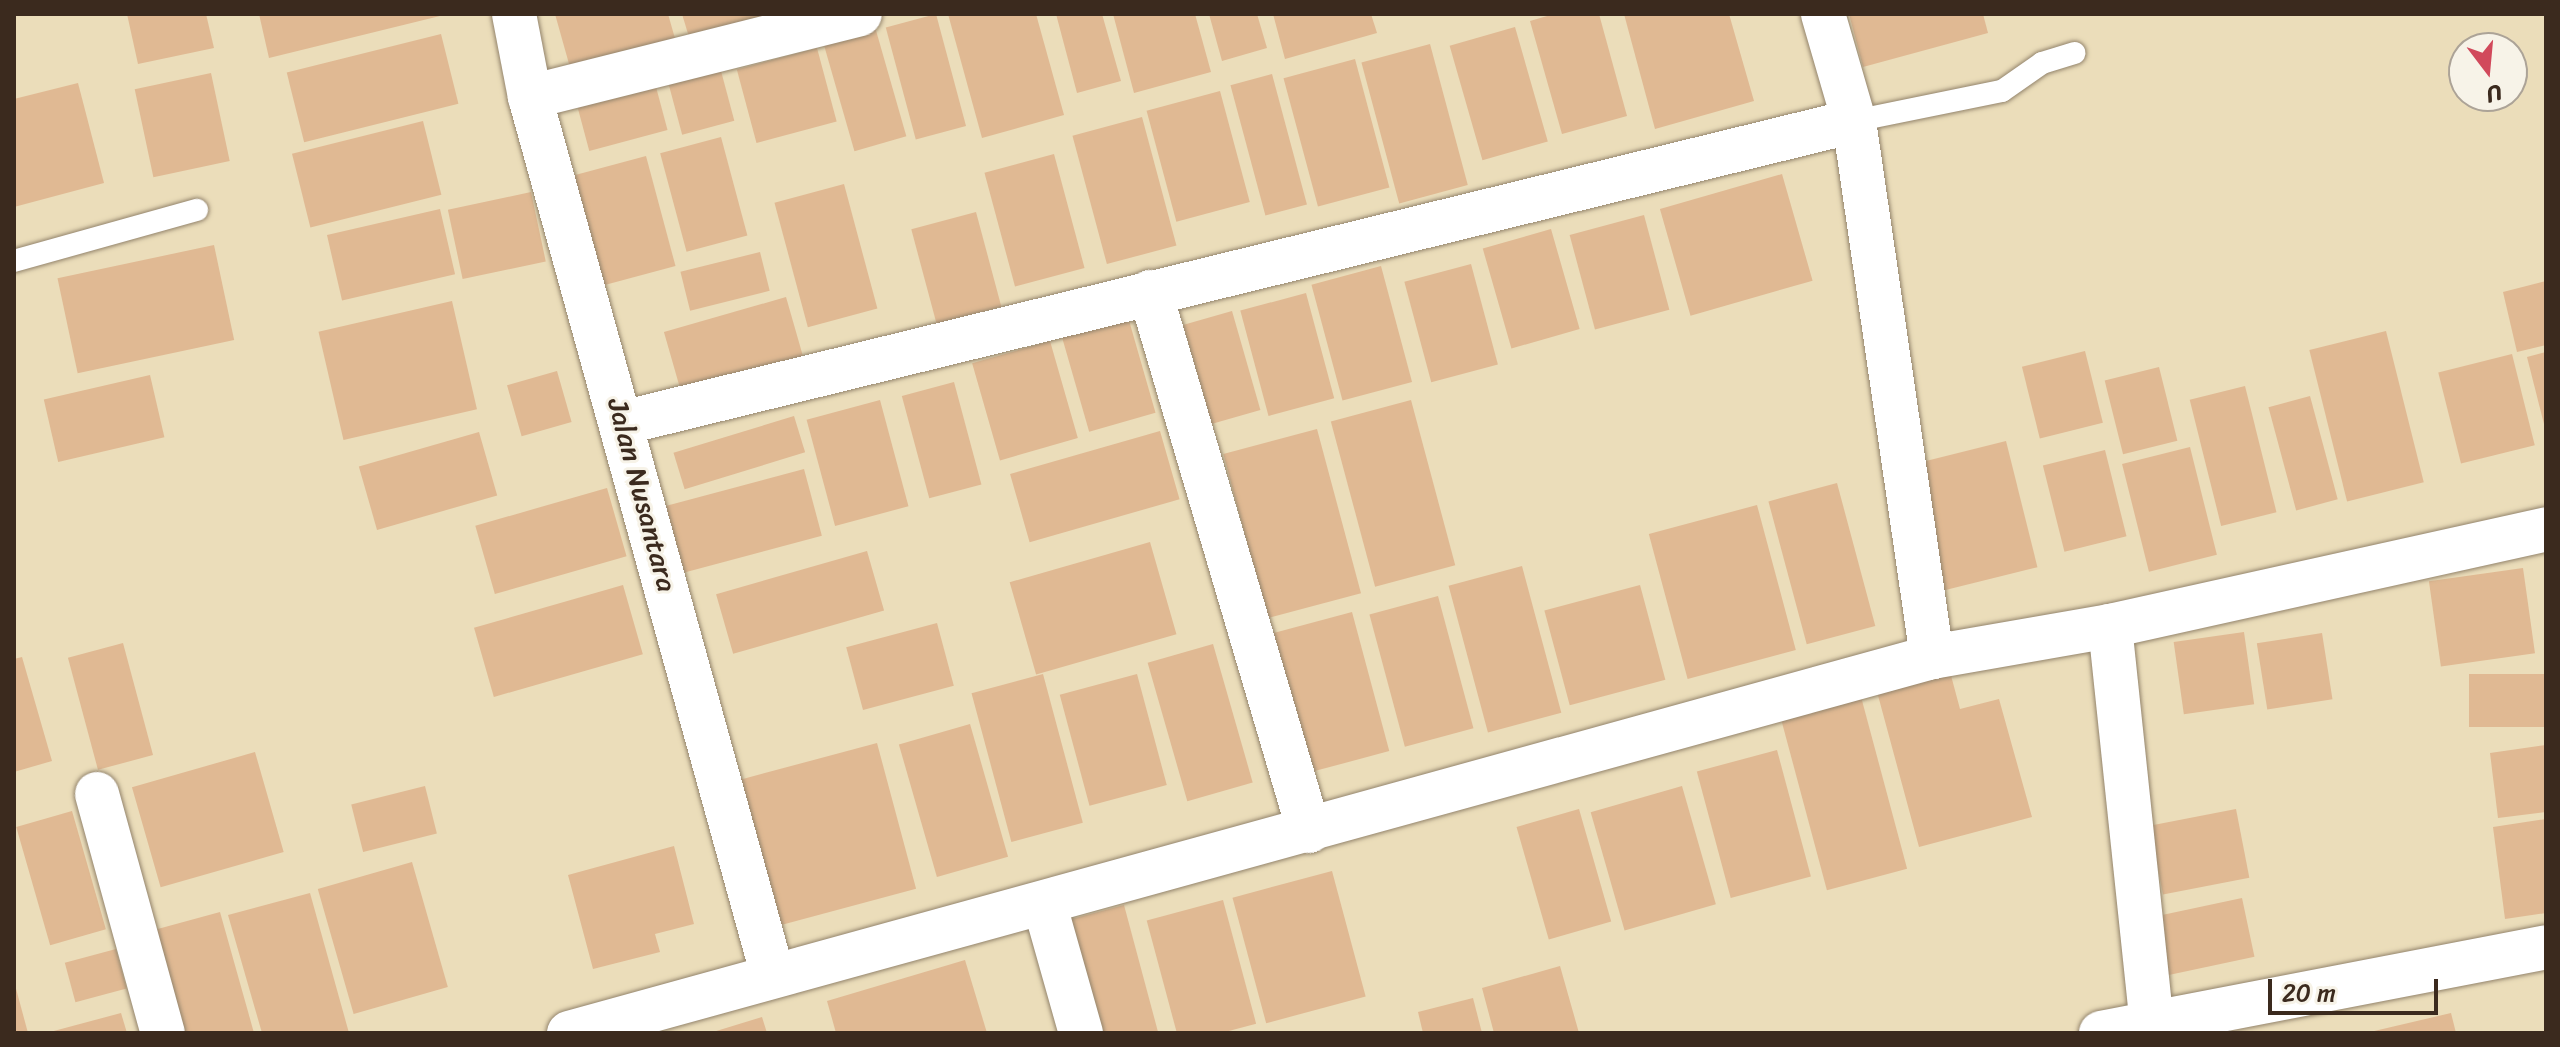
<!DOCTYPE html>
<style>
body{margin:0}
#map{position:relative;width:2560px;height:1047px;overflow:hidden;background:#ebddba;font-family:Sriracha,sans-serif}
div>[style]{position:absolute}
[style*='--x']{left:calc(var(--x)*1px);top:calc(var(--y)*1px);width:calc(var(--w)*1px);rotate:calc(var(--a)*1deg)}
.building>*{inset:0;background:#e0b993;transform-origin:0 0}
.roads{filter:drop-shadow(0 0 2px #93846c) drop-shadow(0 0 2px #93846c)}
.lane>*{height:22px;margin:-11px;padding:0 11px;transform-origin:11px;border-radius:11px;background:#fff}
.street>*{height:44px;margin:-22px;padding:0 22px;transform-origin:22px;border-radius:22px;background:#fff}
span{translate:-50% -50%;white-space:nowrap;text-align:center;line-height:1.15;-webkit-text-stroke:6px #f7f3e8;paint-order:stroke}
.street-label{font-size:28px;color:#3b2a1e}
.frame{position:absolute;inset:0;border:16px solid #3b2a1e;pointer-events:none}
.north{position:absolute;left:2448px;top:32px;width:80px;height:80px;box-sizing:border-box;background:#f7f3e8;border:2px solid #aca397;border-radius:50%;rotate:164deg;font-size:22px;font-weight:700;line-height:32px;text-align:center;color:#3b2a1e}
.north::after{content:'';display:block;margin:auto;width:28px;height:36px;background:#d1495b;clip-path:polygon(50% 0,100% 100%,50% 72%,0 100%)}
.scale{position:absolute;left:2268px;top:979px;width:170px;height:36px;box-sizing:border-box;border:4px solid #3b2a1e;border-top:0;padding-left:10px;font-size:24px;line-height:28px;white-space:nowrap;color:#3b2a1e;-webkit-text-stroke:6px #f7f3e8;paint-order:stroke}
</style>
<div id="map">
<div class="building">
<i style="clip-path:polygon(127px 14px,206px 14px,214px 48px,138px 64px)"></i>
<i style="clip-path:polygon(259px 14px,444px 14px,444px 15px,269px 58px)"></i>
<i style="clip-path:polygon(555px 14px,668px 14px,676px 42px,571px 71px)"></i>
<i style="clip-path:polygon(682px 14px,769px 14px,769px 15px,689px 37px)"></i>
<i style="left:936px;top:14px;width:116px;height:52px;rotate:75deg"></i>
<i style="clip-path:polygon(948px 14px,1036px 14px,1064px 115px,982px 138px)"></i>
<i style="clip-path:polygon(1056px 14px,1102px 14px,1121px 81px,1077px 93px)"></i>
<i style="clip-path:polygon(1113px 14px,1195px 14px,1211px 72px,1134px 93px)"></i>
<i style="clip-path:polygon(1209px 14px,1257px 14px,1267px 48px,1222px 61px)"></i>
<i style="clip-path:polygon(1273px 14px,1371px 14px,1377px 33px,1285px 59px)"></i>
<i style="clip-path:polygon(1554px 14px,1599px 14px,1627px 116px,1562px 134px,1530px 21px)"></i>
<i style="clip-path:polygon(1624px 14px,1729px 14px,1754px 101px,1655px 129px)"></i>
<i style="clip-path:polygon(1849px 14px,1983px 14px,1988px 33px,1863px 67px)"></i>
<i style="left:873px;top:20px;width:121px;height:54px;rotate:74deg"></i>
<i style="left:1515px;top:27px;width:119px;height:68px;rotate:74deg"></i>
<i style="left:441px;top:34px;width:72px;height:159px;rotate:76deg"></i>
<i style="left:1430px;top:44px;width:146px;height:71px;rotate:75deg"></i>
<i style="left:817px;top:48px;width:76px;height:83px;rotate:75deg"></i>
<i style="left:717px;top:56px;width:67px;height:54px;rotate:75deg"></i>
<i style="left:1355px;top:59px;width:133px;height:74px;rotate:75deg"></i>
<i style="left:652px;top:72px;width:60px;height:81px;rotate:75deg"></i>
<i style="left:211px;top:73px;width:90px;height:78px;rotate:78deg"></i>
<i style="left:1272px;top:74px;width:135px;height:43px;rotate:75deg"></i>
<i style="clip-path:polygon(78px 83px,104px 183px,14px 207px,14px 99px)"></i>
<i style="left:1220px;top:91px;width:115px;height:76px;rotate:75deg"></i>
<i style="left:1142px;top:117px;width:133px;height:72px;rotate:75deg"></i>
<i style="left:423px;top:121px;width:76px;height:135px;rotate:76deg"></i>
<i style="left:721px;top:137px;width:102px;height:63px;rotate:75deg"></i>
<i style="left:1054px;top:154px;width:118px;height:72px;rotate:75deg"></i>
<i style="left:646px;top:156px;width:114px;height:79px;rotate:75deg"></i>
<i style="left:1782px;top:174px;width:111px;height:127px;rotate:74deg"></i>
<i style="left:844px;top:184px;width:129px;height:72px;rotate:75deg"></i>
<i style="left:531px;top:192px;width:71px;height:85px;rotate:78deg"></i>
<i style="left:440px;top:209px;width:67px;height:116px;rotate:77deg"></i>
<i style="left:976px;top:212px;width:98px;height:67px;rotate:75deg"></i>
<i style="left:1644px;top:215px;width:98px;height:77px;rotate:75deg"></i>
<i style="left:1551px;top:229px;width:104px;height:71px;rotate:74deg"></i>
<i style="left:214px;top:245px;width:97px;height:160px;rotate:78deg"></i>
<i style="left:760px;top:252px;width:40px;height:82px;rotate:76deg"></i>
<i style="left:1471px;top:264px;width:104px;height:69px;rotate:75deg"></i>
<i style="left:1381px;top:266px;width:120px;height:72px;rotate:75deg"></i>
<i style="clip-path:polygon(2546px 281px,2546px 345px,2517px 352px,2503px 292px)"></i>
<i style="left:1306px;top:293px;width:109px;height:68px;rotate:75deg"></i>
<i style="left:786px;top:297px;width:71px;height:127px;rotate:74deg"></i>
<i style="left:452px;top:301px;width:111px;height:137px;rotate:77deg"></i>
<i style="left:1126px;top:310px;width:107px;height:69px;rotate:74deg"></i>
<i style="left:1232px;top:311px;width:103px;height:51px;rotate:74deg"></i>
<i style="left:2386px;top:331px;width:156px;height:79px;rotate:76deg"></i>
<i style="left:1050px;top:341px;width:101px;height:81px;rotate:74deg"></i>
<i style="left:2085px;top:351px;width:74px;height:65px;rotate:76deg"></i>
<i style="clip-path:polygon(2546px 352px,2546px 428px,2545px 428px,2527px 357px)"></i>
<i style="left:2512px;top:354px;width:94px;height:76px;rotate:76deg"></i>
<i style="left:2159px;top:367px;width:76px;height:56px;rotate:76deg"></i>
<i style="left:557px;top:371px;width:53px;height:52px;rotate:74deg"></i>
<i style="left:150px;top:375px;width:64px;height:109px;rotate:77deg"></i>
<i style="left:954px;top:382px;width:106px;height:54px;rotate:75deg"></i>
<i style="left:2245px;top:386px;width:130px;height:57px;rotate:76deg"></i>
<i style="left:2310px;top:396px;width:107px;height:43px;rotate:75deg"></i>
<i style="left:880px;top:400px;width:110px;height:76px;rotate:75deg"></i>
<i style="left:1411px;top:400px;width:171px;height:83px;rotate:75deg"></i>
<i style="left:794px;top:416px;width:38px;height:126px;rotate:73deg"></i>
<i style="left:1317px;top:429px;width:170px;height:97px;rotate:75deg"></i>
<i style="left:1160px;top:431px;width:71px;height:156px;rotate:74deg"></i>
<i style="left:479px;top:432px;width:66px;height:125px;rotate:74deg"></i>
<i style="left:2006px;top:441px;width:130px;height:101px;rotate:76deg"></i>
<i style="left:2190px;top:447px;width:111px;height:70px;rotate:76deg"></i>
<i style="left:2105px;top:450px;width:89px;height:64px;rotate:76deg"></i>
<i style="left:804px;top:469px;width:69px;height:148px;rotate:75deg"></i>
<i style="left:1837px;top:483px;width:148px;height:71px;rotate:75deg"></i>
<i style="left:607px;top:488px;width:71px;height:137px;rotate:74deg"></i>
<i style="left:1757px;top:505px;width:150px;height:112px;rotate:75deg"></i>
<i style="left:1150px;top:542px;width:96px;height:146px;rotate:74deg"></i>
<i style="left:867px;top:551px;width:62px;height:157px;rotate:74deg"></i>
<i style="left:1522px;top:566px;width:152px;height:76px;rotate:75deg"></i>
<i style="left:2523px;top:568px;width:86px;height:95px;rotate:82deg"></i>
<i style="left:623px;top:585px;width:72px;height:155px;rotate:74deg"></i>
<i style="left:1640px;top:585px;width:98px;height:99px;rotate:75deg"></i>
<i style="left:1438px;top:596px;width:137px;height:71px;rotate:75deg"></i>
<i style="left:1352px;top:612px;width:144px;height:85px;rotate:75deg"></i>
<i style="left:937px;top:623px;width:65px;height:94px;rotate:75deg"></i>
<i style="left:2244px;top:632px;width:73px;height:71px;rotate:82deg"></i>
<i style="left:2322px;top:633px;width:67px;height:66px;rotate:81deg"></i>
<i style="left:123px;top:643px;width:116px;height:57px;rotate:75deg"></i>
<i style="left:1213px;top:644px;width:144px;height:68px;rotate:74deg"></i>
<i style="clip-path:polygon(22px 657px,52px 761px,14px 772px,14px 659px)"></i>
<i style="clip-path:polygon(1949px 668px,1960px 709px,1999px 699px,2032px 817px,1919px 847px,1876px 688px)"></i>
<i style="left:1043px;top:674px;width:154px;height:74px;rotate:75deg"></i>
<i style="left:1137px;top:674px;width:115px;height:80px;rotate:75deg"></i>
<i style="left:2546px;top:674px;width:53px;height:77px;rotate:90deg"></i>
<i style="left:1860px;top:693px;width:182px;height:83px;rotate:75deg"></i>
<i style="left:970px;top:724px;width:138px;height:74px;rotate:74deg"></i>
<i style="left:877px;top:743px;width:151px;height:156px;rotate:75deg"></i>
<i style="clip-path:polygon(2546px 745px,2546px 812px,2498px 818px,2490px 753px)"></i>
<i style="left:1777px;top:750px;width:131px;height:83px;rotate:75deg"></i>
<i style="left:255px;top:752px;width:104px;height:128px;rotate:74deg"></i>
<i style="left:425px;top:786px;width:49px;height:76px;rotate:76deg"></i>
<i style="left:1682px;top:786px;width:123px;height:95px;rotate:74deg"></i>
<i style="left:1579px;top:809px;width:117px;height:65px;rotate:74deg"></i>
<i style="left:2236px;top:809px;width:70px;height:88px;rotate:79deg"></i>
<i style="left:72px;top:811px;width:123px;height:58px;rotate:74deg"></i>
<i style="clip-path:polygon(2546px 819px,2546px 913px,2505px 919px,2493px 827px)"></i>
<i style="clip-path:polygon(674px 846px,694px 924px,655px 934px,660px 952px,593px 969px,568px 875px)"></i>
<i style="left:412px;top:862px;width:130px;height:98px;rotate:74deg"></i>
<i style="left:1332px;top:871px;width:130px;height:103px;rotate:75deg"></i>
<i style="clip-path:polygon(310px 893px,349px 1033px,262px 1033px,228px 915px)"></i>
<i style="left:2242px;top:898px;width:60px;height:90px;rotate:78deg"></i>
<i style="left:1223px;top:900px;width:128px;height:79px;rotate:75deg"></i>
<i style="left:1124px;top:905px;width:133px;height:61px;rotate:75deg"></i>
<i style="clip-path:polygon(220px 912px,254px 1033px,171px 1033px,143px 933px)"></i>
<i style="left:116px;top:949px;width:41px;height:53px;rotate:75deg"></i>
<i style="clip-path:polygon(965px 960px,987px 1033px,836px 1033px,827px 1001px)"></i>
<i style="clip-path:polygon(1560px 966px,1579px 1033px,1494px 1033px,1482px 988px)"></i>
<i style="clip-path:polygon(15px 985px,28px 1033px,14px 1033px)"></i>
<i style="clip-path:polygon(1473px 998px,1482px 1033px,1423px 1033px,1418px 1012px)"></i>
<i style="clip-path:polygon(121px 1013px,127px 1033px,50px 1033px,50px 1032px)"></i>
<i style="clip-path:polygon(2451px 1013px,2456px 1033px,2370px 1033px,2370px 1032px)"></i>
<i style="clip-path:polygon(762px 1017px,767px 1033px,713px 1033px,713px 1032px)"></i>
</div>
<div class="roads">
<div class="lane">
<i style="--x:1854;--y:121;--w:151;--a:-11.5"></i>
<i style="--x:2002;--y:91;--w:49;--a:-35"></i>
<i style="--x:2042;--y:63;--w:34;--a:-17"></i>
<i style="--x:14;--y:261;--w:190;--a:-15.6"></i>
</div>
<div class="street">
<i style="--x:514;--y:14;--w:85;--a:79.1"></i>
<i style="--x:530;--y:97;--w:912;--a:74.55"></i>
<i style="--x:1823;--y:14;--w:111;--a:73.8"></i>
<i style="--x:1854;--y:121;--w:542;--a:81.72"></i>
<i style="--x:530;--y:97;--w:340;--a:-14.1"></i>
<i style="--x:1150;--y:292;--w:562;--a:73.56"></i>
<i style="--x:622;--y:423;--w:1268;--a:-13.77"></i>
<i style="--x:2110;--y:626;--w:409;--a:84"></i>
<i style="--x:97;--y:794;--w:248;--a:74.6"></i>
<i style="--x:1045;--y:906;--w:132;--a:74.2"></i>
<i style="--x:569;--y:1033;--w:1414;--a:-15.42"></i>
<i style="--x:1932;--y:657;--w:181;--a:-9.9"></i>
<i style="--x:2110;--y:626;--w:447;--a:-12.5"></i>
<i style="--x:2101;--y:1033;--w:453;--a:-10.9"></i>
</div>
</div>
<div class="street-label">
<span style="left:642px;top:495px;rotate:75deg">Jalan Nusantara</span>
</div>
<div class="frame"></div>
<div class="north">U</div>
<div class="scale">20 m</div>
</div>
